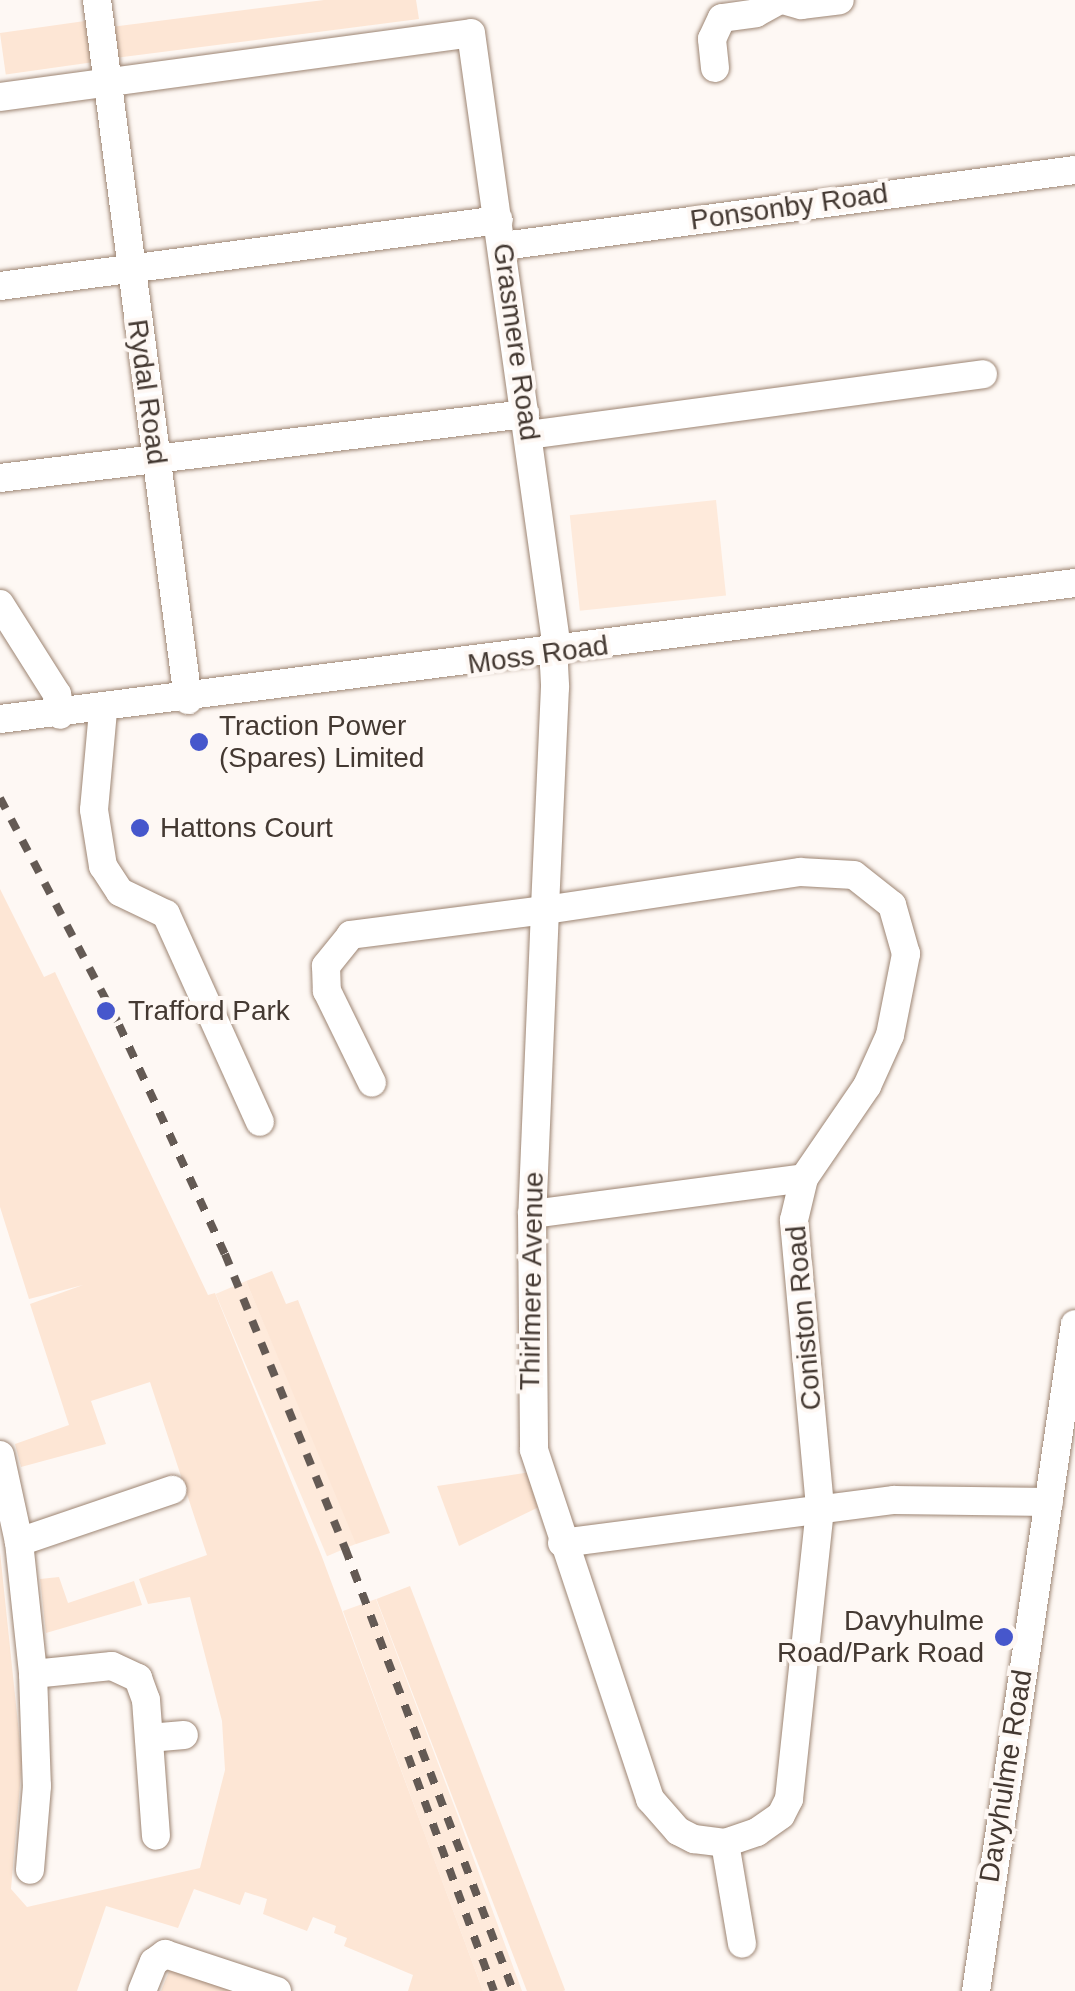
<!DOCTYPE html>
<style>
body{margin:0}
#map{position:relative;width:1075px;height:1991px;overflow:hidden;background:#fef8f4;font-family:Helvetica,sans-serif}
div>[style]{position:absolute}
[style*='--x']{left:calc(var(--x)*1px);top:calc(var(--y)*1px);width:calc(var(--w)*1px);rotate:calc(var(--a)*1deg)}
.built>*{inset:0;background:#feeadb;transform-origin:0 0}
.green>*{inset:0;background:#fde6d5;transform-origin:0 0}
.roads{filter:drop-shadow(0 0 2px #9d8573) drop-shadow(0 0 2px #9d8573)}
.minor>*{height:28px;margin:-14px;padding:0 14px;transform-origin:14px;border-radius:14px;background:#fff}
.rail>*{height:8px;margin-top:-4px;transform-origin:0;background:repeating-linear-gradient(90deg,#645a54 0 12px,transparent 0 24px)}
.dots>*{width:28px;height:28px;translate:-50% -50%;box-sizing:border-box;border:5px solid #fef8f4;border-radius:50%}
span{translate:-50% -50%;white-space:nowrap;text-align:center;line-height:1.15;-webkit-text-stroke:8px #fef8f4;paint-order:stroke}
.street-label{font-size:28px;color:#443932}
.poi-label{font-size:28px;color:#443932}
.left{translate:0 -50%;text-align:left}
.right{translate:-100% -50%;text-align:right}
</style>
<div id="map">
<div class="built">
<i style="left:716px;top:500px;width:96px;height:147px;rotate:84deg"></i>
<i style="left:246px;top:1281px;width:285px;height:33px;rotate:67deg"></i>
<i style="clip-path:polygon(376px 1599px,458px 1816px,522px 1991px,483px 1991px,425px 1835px,343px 1611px)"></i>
</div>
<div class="green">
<i style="clip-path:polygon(324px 0,416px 0,419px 19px,115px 58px,111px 27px)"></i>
<i style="left:92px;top:20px;width:42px;height:93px;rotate:82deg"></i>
<i style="clip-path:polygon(0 889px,44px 977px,55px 972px,208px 1295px,215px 1293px,322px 1557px,483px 1991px,408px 1991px,413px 1975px,344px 1946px,347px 1938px,334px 1933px,336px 1926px,313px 1917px,307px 1931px,263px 1914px,267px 1899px,245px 1892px,240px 1905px,194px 1889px,178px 1928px,106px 1906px,77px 1991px,0 1991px,0 1552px,22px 1762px,11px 1889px,27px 1907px,200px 1868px,225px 1770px,222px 1721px,190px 1597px,148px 1604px,139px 1579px,207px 1555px,150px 1382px,91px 1401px,106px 1444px,21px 1467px,15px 1444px,69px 1425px,30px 1304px,83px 1285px,29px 1299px,0 1207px)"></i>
<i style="clip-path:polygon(272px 1271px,286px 1304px,298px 1300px,390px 1533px,356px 1544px,246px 1281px)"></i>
<i style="clip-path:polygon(531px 1472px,541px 1506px,459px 1546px,437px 1486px)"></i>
<i style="clip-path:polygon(59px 1577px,68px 1603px,134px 1581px,142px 1605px,46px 1633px,40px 1579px)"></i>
<i style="left:410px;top:1586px;width:433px;height:36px;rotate:69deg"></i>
<i style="clip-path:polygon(170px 1969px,248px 1991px,161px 1991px)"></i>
</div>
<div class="roads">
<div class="minor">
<i style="--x:97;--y:0;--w:706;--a:82.59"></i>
<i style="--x:783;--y:0;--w:19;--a:16"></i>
<i style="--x:801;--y:5;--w:39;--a:-7"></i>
<i style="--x:715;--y:68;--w:29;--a:-96"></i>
<i style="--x:712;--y:39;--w:23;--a:-65"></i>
<i style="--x:722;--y:18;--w:34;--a:-8"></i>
<i style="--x:756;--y:13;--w:26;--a:-29"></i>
<i style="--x:0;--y:97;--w:475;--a:-7.7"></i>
<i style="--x:471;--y:33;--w:615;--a:82.05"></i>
<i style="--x:556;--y:642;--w:23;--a:95"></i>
<i style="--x:554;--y:665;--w:22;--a:87"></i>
<i style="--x:555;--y:687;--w:223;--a:92.6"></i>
<i style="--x:545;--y:910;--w:304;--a:92.4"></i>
<i style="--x:532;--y:1214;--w:236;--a:89.5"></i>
<i style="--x:534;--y:1450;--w:368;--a:71.6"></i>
<i style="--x:650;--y:1799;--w:43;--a:48.8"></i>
<i style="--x:678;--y:1831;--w:18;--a:27"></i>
<i style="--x:694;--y:1839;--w:31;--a:7"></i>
<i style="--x:725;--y:1843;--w:34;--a:-19"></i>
<i style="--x:757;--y:1832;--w:29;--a:-35"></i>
<i style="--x:781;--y:1815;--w:18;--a:-63"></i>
<i style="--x:789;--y:1799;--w:294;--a:-83.9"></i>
<i style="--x:820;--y:1507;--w:288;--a:-95.2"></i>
<i style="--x:794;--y:1220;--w:43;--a:-76.6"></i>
<i style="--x:804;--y:1178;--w:112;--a:-55.6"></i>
<i style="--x:867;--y:1086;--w:56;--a:-65.7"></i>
<i style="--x:890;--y:1035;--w:83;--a:-78.8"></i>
<i style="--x:906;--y:954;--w:51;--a:-105.9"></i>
<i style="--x:892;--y:905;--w:48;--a:-141.7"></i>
<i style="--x:854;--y:875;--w:54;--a:-176.8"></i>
<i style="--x:800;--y:872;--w:258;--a:171.5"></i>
<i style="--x:545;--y:910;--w:196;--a:172.7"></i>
<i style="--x:351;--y:935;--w:40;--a:129"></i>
<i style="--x:326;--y:966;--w:25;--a:88"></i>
<i style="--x:327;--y:991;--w:102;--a:63.9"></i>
<i style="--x:503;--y:246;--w:577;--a:-7.57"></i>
<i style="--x:0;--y:286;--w:503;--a:-7.53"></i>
<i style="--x:528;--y:435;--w:459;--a:-7.6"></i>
<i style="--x:0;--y:478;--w:529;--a:-6.95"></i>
<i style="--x:0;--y:604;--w:107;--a:57.7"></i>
<i style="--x:57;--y:694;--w:21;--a:82"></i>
<i style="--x:103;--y:711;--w:99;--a:95.2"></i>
<i style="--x:94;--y:810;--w:57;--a:80.9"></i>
<i style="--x:103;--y:866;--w:31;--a:57"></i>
<i style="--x:120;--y:892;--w:51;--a:25.6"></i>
<i style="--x:166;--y:914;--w:228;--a:65.7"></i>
<i style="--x:0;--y:719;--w:1084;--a:-7.21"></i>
<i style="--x:532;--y:1214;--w:274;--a:-7.5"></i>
<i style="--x:0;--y:1455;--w:89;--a:77.7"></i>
<i style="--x:19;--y:1542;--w:133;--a:83.9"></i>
<i style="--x:33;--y:1674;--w:112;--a:88"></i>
<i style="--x:37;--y:1786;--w:84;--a:94.8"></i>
<i style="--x:19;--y:1542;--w:162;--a:-18.8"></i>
<i style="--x:562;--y:1543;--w:335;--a:-7.4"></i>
<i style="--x:894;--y:1500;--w:155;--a:0.7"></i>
<i style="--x:33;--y:1674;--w:79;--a:-5.8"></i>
<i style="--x:112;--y:1666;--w:29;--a:25"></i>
<i style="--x:138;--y:1678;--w:23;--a:70"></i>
<i style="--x:146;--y:1700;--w:136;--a:85.8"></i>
<i style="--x:149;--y:1738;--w:35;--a:-5"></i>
<i style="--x:725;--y:1843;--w:102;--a:80.4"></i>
<i style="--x:142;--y:1991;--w:31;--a:-68"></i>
<i style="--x:154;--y:1962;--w:14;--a:-36"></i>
<i style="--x:165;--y:1954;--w:118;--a:18.3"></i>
<i style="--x:976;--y:1991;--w:674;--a:-81.56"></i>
</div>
</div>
<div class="rail">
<i style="--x:0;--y:798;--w:256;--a:62.3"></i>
<i style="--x:119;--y:1025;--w:252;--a:65.2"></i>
<i style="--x:225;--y:1254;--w:318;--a:67.8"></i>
<i style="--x:345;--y:1548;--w:474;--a:69.2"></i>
<i style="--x:408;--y:1756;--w:250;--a:69.9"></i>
</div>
<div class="dots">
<i style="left:199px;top:742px;background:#4657cc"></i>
<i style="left:140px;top:828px;background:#4657cc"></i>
<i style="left:106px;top:1011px;background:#4657cc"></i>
<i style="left:1004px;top:1637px;background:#4657cc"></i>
</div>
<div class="street-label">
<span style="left:789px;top:207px;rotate:-8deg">Ponsonby Road</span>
<span style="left:516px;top:342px;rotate:82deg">Grasmere Road</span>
<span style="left:147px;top:392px;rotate:82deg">Rydal Road</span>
<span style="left:538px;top:655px;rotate:-8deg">Moss Road</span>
<span style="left:532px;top:1281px;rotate:-89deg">Thirlmere Avenue</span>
<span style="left:804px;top:1318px;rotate:-95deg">Coniston Road</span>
<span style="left:1006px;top:1776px;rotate:-81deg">Davyhulme Road</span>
</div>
<div class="poi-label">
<span class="left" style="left:219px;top:742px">Traction Power<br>(Spares) Limited</span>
<span class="left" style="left:160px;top:828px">Hattons Court</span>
<span class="left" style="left:128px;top:1011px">Trafford Park</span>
<span class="right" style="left:984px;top:1637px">Davyhulme<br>Road/Park Road</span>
</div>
</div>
